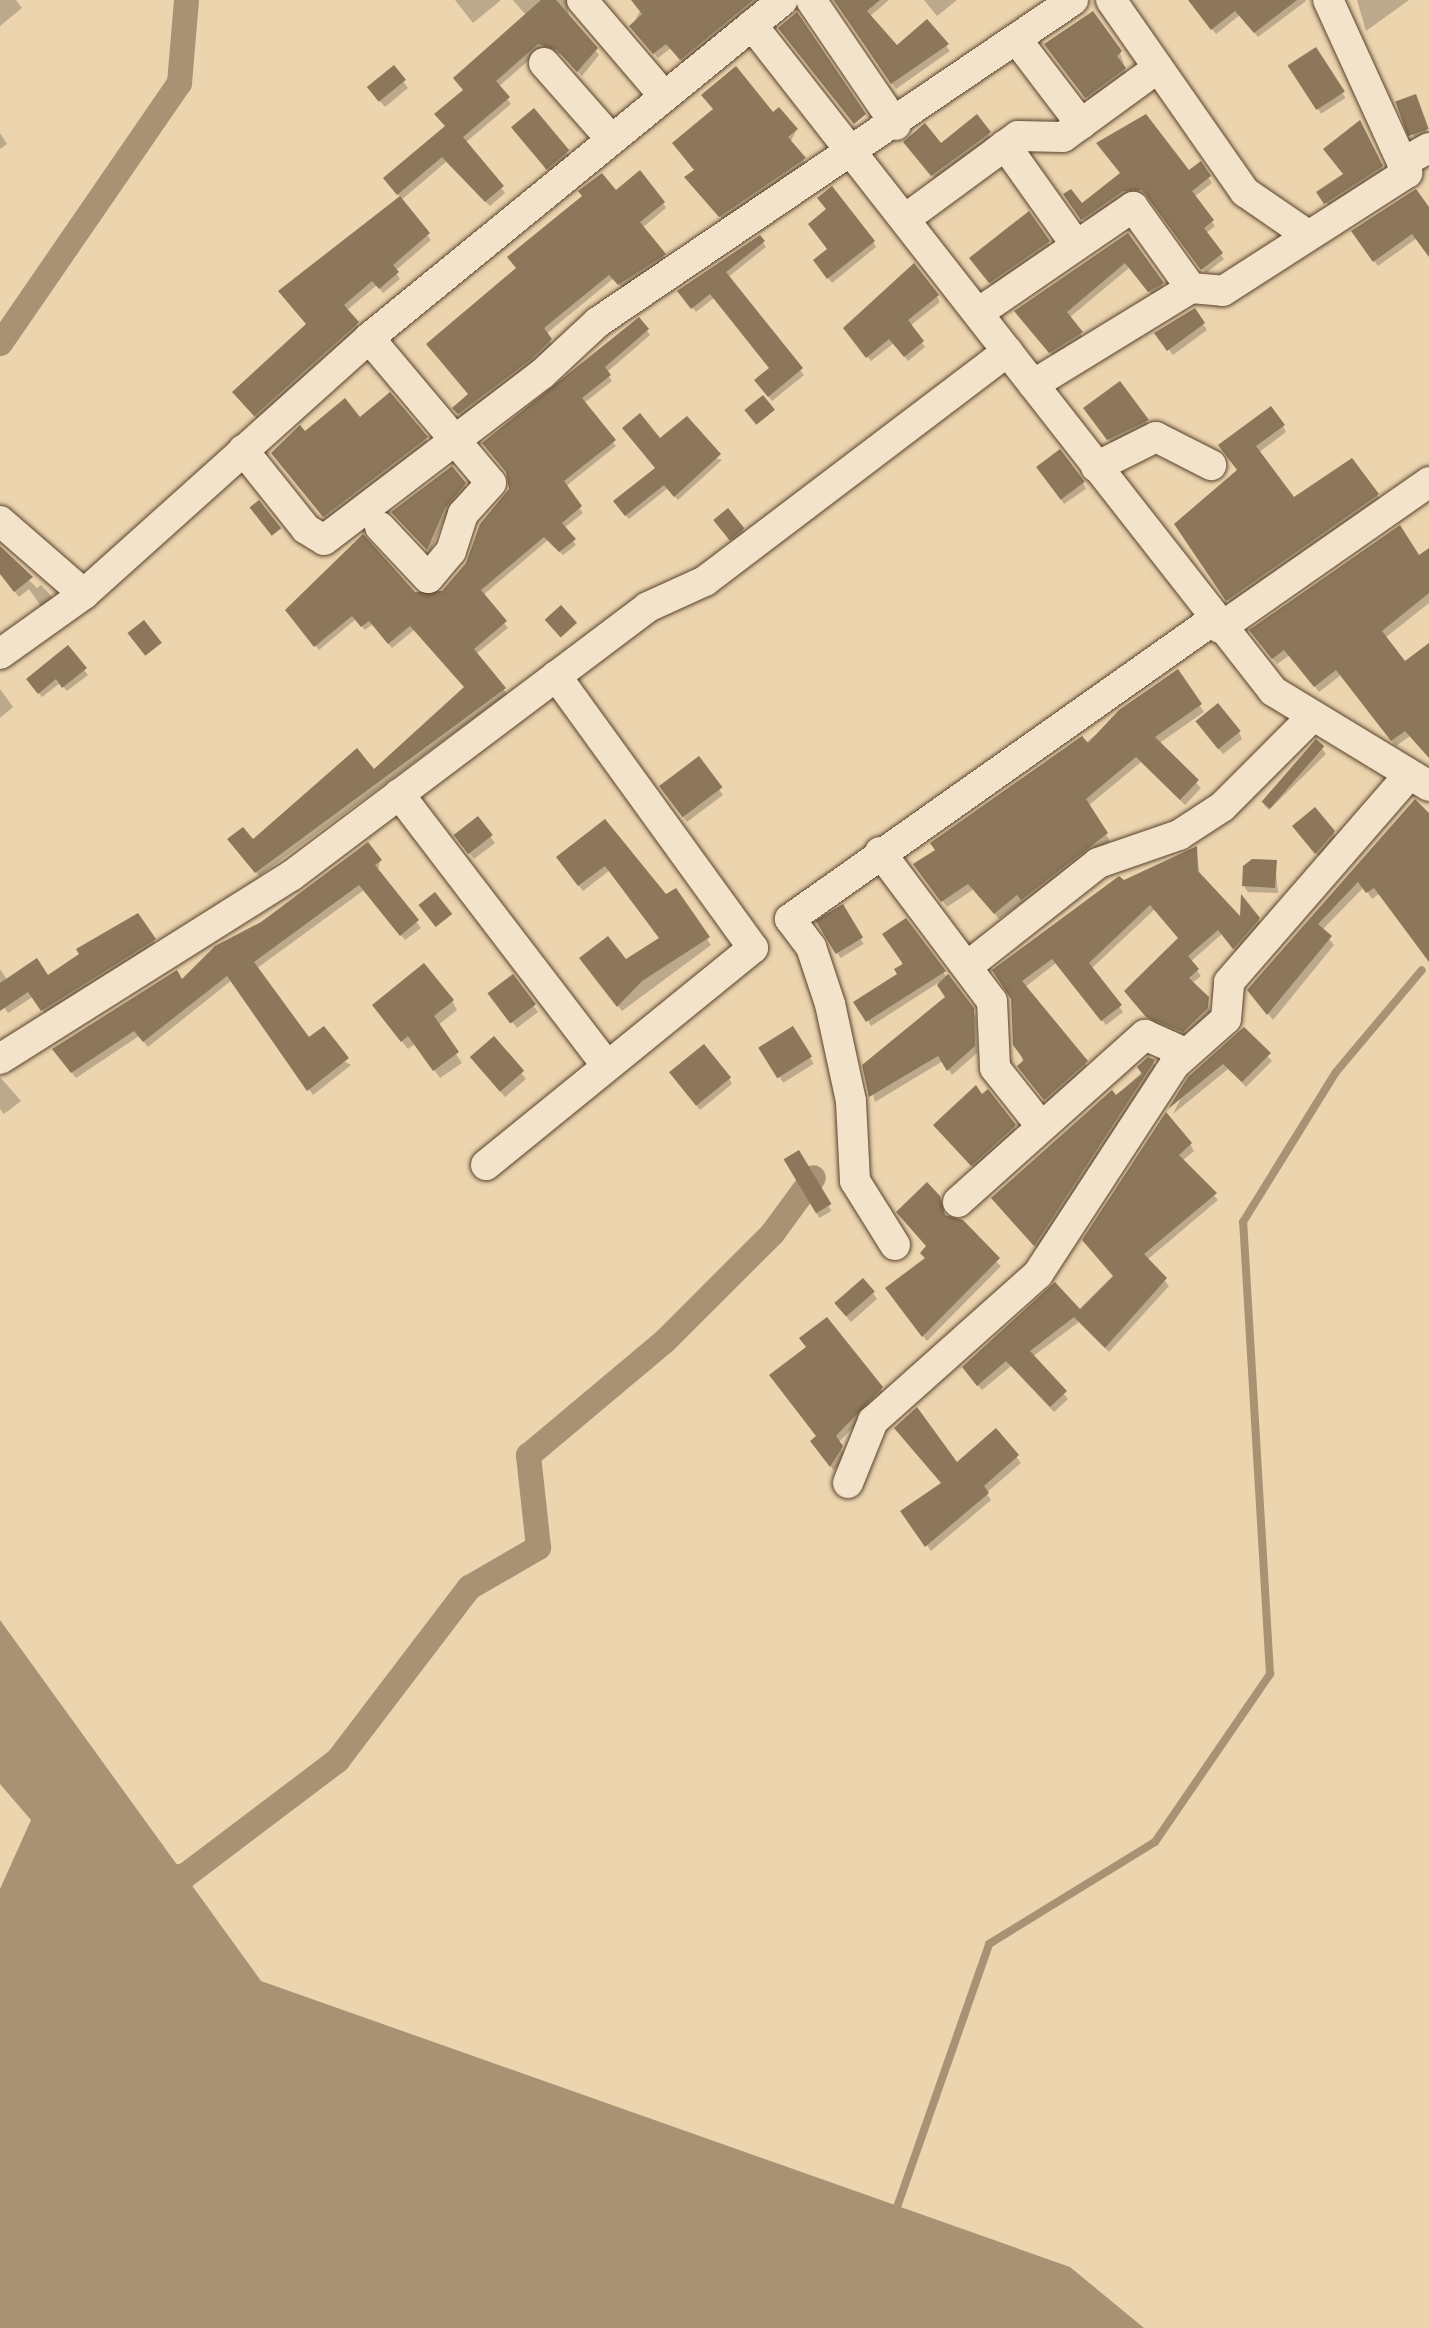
<!DOCTYPE html>
<style>
body{margin:0}
#map{position:relative;width:1429px;height:2328px;overflow:hidden;background:#ebd4ae;font-family:"IM FELL English",serif}
div>[style]{position:absolute}
[style*='--x']{left:calc(var(--x)*1px);top:calc(var(--y)*1px);width:calc(var(--w)*1px);rotate:calc(var(--a)*1deg)}
.water>*{inset:0;background:#a89273}
.shadow>*{inset:0;background:#0003;transform-origin:0 0}
.stream>*{height:8px;margin:-4px;padding:0 4px;transform-origin:4px;border-radius:4px;background:#a89273}
.canal>*{height:25px;margin:-12.5px;padding:0 12.5px;transform-origin:12.5px;border-radius:12.5px;background:#a89273}
.building>*{inset:0;background:#8d775a;transform-origin:0 0}
.roads{filter:drop-shadow(0 0 2px #58422c) drop-shadow(0 0 2px #58422c)}
.minor>*{height:30px;margin:-15px;padding:0 15px;transform-origin:15px;border-radius:15px;background:#f2e3ca}
span{translate:-50% -50%;white-space:nowrap;text-align:center;line-height:1.15;-webkit-text-stroke:9px #f2e3ca;paint-order:stroke}
</style>
<div id="map">
<div class="water">
<i style="clip-path:polygon(0 1620px,261px 1981px,1070px 2267px,1144px 2328px,0 2328px,0 1889px,31px 1820px,0 1784px)"></i>
</div>
<div class="shadow">
<i style="clip-path:polygon(0 0,16px 0,22px 8px,0 26px)"></i>
<i style="clip-path:polygon(455px 0,501px 0,473px 23px)"></i>
<i style="clip-path:polygon(513px 0,567px 0,569px 17px,599px 55px,582px 76px,563px 55px,542px 49px,498px 87px,511px 104px,465px 143px,505px 193px,490px 206px,446px 162px,400px 201px,431px 240px,395px 271px,400px 279px,383px 293px,377px 285px,346px 311px,360px 329px,258px 420px,239px 397px,308px 325px,401px 198px,389px 184px,447px 127px,465px 91px,530px 20px)"></i>
<i style="clip-path:polygon(646px 0,763px 0,684px 64px,671px 48px,658px 58px,635px 32px,632px 26px)"></i>
<i style="clip-path:polygon(833px 0,889px 0,869px 17px,896px 48px,927px 22px,950px 51px,896px 89px)"></i>
<i style="clip-path:polygon(924px 0,957px 0,937px 16px)"></i>
<i style="clip-path:polygon(1189px 0,1305px 0,1306px 1px,1258px 37px,1240px 15px,1216px 34px)"></i>
<i style="clip-path:polygon(1357px 0,1409px 0,1366px 31px)"></i>
<i style="clip-path:polygon(1050px 50px,1120px 53px,1127px 74px,1089px 101px)"></i>
<i style="left:1315px;top:51px;width:56px;height:29px;rotate:57deg"></i>
<i style="clip-path:polygon(393px 68px,408px 88px,385px 107px,374px 94px)"></i>
<i style="clip-path:polygon(1418px 103px,1429px 138px,1417px 142px,1413px 135px)"></i>
<i style="clip-path:polygon(534px 112px,571px 158px,551px 174px,518px 134px)"></i>
<i style="clip-path:polygon(772px 115px,796px 131px,790px 143px,807px 165px,724px 221px,691px 183px)"></i>
<i style="clip-path:polygon(977px 118px,992px 139px,936px 180px,910px 148px,940px 147px)"></i>
<i style="clip-path:polygon(1360px 124px,1385px 173px,1330px 208px,1320px 193px,1346px 176px)"></i>
<i style="clip-path:polygon(0 133px,7px 144px,0 149px)"></i>
<i style="clip-path:polygon(1200px 165px,1212px 183px,1194px 197px,1215px 226px,1205px 234px,1224px 259px,1206px 273px,1145px 194px,1126px 196px,1086px 223px,1066px 195px,1082px 206px,1123px 174px,1189px 174px)"></i>
<i style="clip-path:polygon(616px 193px,663px 203px,666px 208px,642px 228px,666px 260px,623px 289px,614px 278px,546px 334px,553px 346px,462px 418px,455px 408px,470px 396px,518px 269px,585px 198px)"></i>
<i style="clip-path:polygon(1429px 211px,1429px 246px,1417px 238px,1378px 266px,1358px 238px)"></i>
<i style="clip-path:polygon(1128px 236px,1165px 289px,1153px 297px,1130px 267px,1069px 318px,1084px 339px,1054px 357px,1020px 318px)"></i>
<i style="clip-path:polygon(760px 238px,766px 247px,727px 278px,804px 375px,772px 401px,760px 386px,771px 369px,714px 298px,696px 312px,684px 297px)"></i>
<i style="clip-path:polygon(873px 242px,876px 247px,832px 283px,819px 266px)"></i>
<i style="clip-path:polygon(1048px 242px,1051px 248px,994px 288px,976px 265px)"></i>
<i style="clip-path:polygon(937px 296px,940px 302px,910px 326px,925px 347px,908px 361px,894px 343px,871px 361px,849px 335px)"></i>
<i style="clip-path:polygon(1194px 311px,1207px 330px,1173px 355px,1161px 339px)"></i>
<i style="clip-path:polygon(639px 320px,650px 335px,606px 373px,612px 381px,583px 404px,616px 446px,565px 487px,583px 513px,564px 528px,576px 545px,563px 555px,548px 540px,482px 596px,508px 628px,476px 654px,507px 694px,259px 876px,233px 845px,253px 842px,374px 772px,466px 688px,414px 630px,392px 648px,373px 624px,365px 630px,356px 619px,319px 650px,291px 616px,443px 593px,468px 564px,482px 525px)"></i>
<i style="clip-path:polygon(1120px 384px,1150px 427px,1113px 445px,1090px 415px)"></i>
<i style="clip-path:polygon(390px 396px,429px 443px,327px 521px,277px 458px,305px 434px,360px 420px)"></i>
<i style="clip-path:polygon(1283px 426px,1286px 432px,1258px 453px,1294px 501px,1377px 495px,1381px 501px,1232px 605px,1177px 524px,1239px 471px,1225px 452px)"></i>
<i style="clip-path:polygon(660px 442px,722px 460px,678px 500px,668px 488px,629px 519px,619px 507px,657px 469px)"></i>
<i style="clip-path:polygon(1042px 472px,1083px 483px,1086px 489px,1064px 504px)"></i>
<i style="clip-path:polygon(464px 484px,467px 489px,447px 513px,430px 552px,397px 518px)"></i>
<i style="clip-path:polygon(719px 527px,742px 529px,746px 535px,734px 544px)"></i>
<i style="clip-path:polygon(1399px 529px,1429px 567px,1429px 603px,1385px 638px,1405px 664px,1429px 646px,1429px 755px,1410px 736px,1396px 746px,1341px 675px,1319px 692px,1290px 655px,1277px 664px,1256px 637px)"></i>
<i style="clip-path:polygon(0 552px,37px 588px,41px 585px,55px 600px,43px 609px,29px 589px,19px 597px,0 573px)"></i>
<i style="clip-path:polygon(68px 648px,88px 675px,67px 691px,60px 683px,42px 697px,32px 684px)"></i>
<i style="clip-path:polygon(1177px 672px,1204px 712px,1158px 744px,1201px 788px,1185px 805px,1141px 762px,1088px 806px,1110px 841px,999px 919px,974px 889px,947px 907px,920px 871px)"></i>
<i style="clip-path:polygon(0 689px,13px 707px,0 718px)"></i>
<i style="clip-path:polygon(1202px 728px,1239px 732px,1242px 739px,1223px 754px)"></i>
<i style="clip-path:polygon(1320px 746px,1326px 754px,1269px 810px,1264px 805px)"></i>
<i style="clip-path:polygon(698px 760px,723px 795px,687px 822px,666px 793px)"></i>
<i style="clip-path:polygon(1411px 806px,1429px 817px,1429px 958px,1380px 893px,1372px 899px,1364px 887px,1322px 930px,1334px 945px,1273px 1020px,1255px 997px)"></i>
<i style="clip-path:polygon(477px 819px,495px 843px,474px 859px,460px 841px)"></i>
<i style="clip-path:polygon(605px 823px,666px 897px,675px 892px,711px 945px,622px 1011px,586px 964px,625px 963px,662px 939px,610px 870px,583px 891px,562px 864px)"></i>
<i style="clip-path:polygon(1299px 832px,1333px 832px,1337px 839px,1320px 858px)"></i>
<i style="clip-path:polygon(1196px 849px,1200px 876px,1242px 922px,1258px 919px,1262px 925px,1237px 953px,1222px 934px,1190px 962px,1201px 976px,1191px 984px,1207px 998px,1210px 1015px,1187px 1036px,1152px 1022px,1130px 998px,1180px 939px,1155px 909px,1091px 969px,1123px 1012px,1106px 1025px,1056px 963px,1024px 988px,1089px 1068px,1049px 1104px,1024px 1072px,1013px 999px,996px 971px,1124px 883px)"></i>
<i style="clip-path:polygon(380px 861px,378px 872px,421px 928px,405px 940px,364px 890px,256px 969px,309px 1041px,351px 1065px,313px 1095px,232px 980px,148px 1047px,139px 1036px,76px 1078px,59px 1055px)"></i>
<i style="clip-path:polygon(1275px 863px,1278px 893px,1248px 892px,1244px 886px)"></i>
<i style="left:842px;top:908px;width:42px;height:27px;rotate:59deg"></i>
<i style="clip-path:polygon(138px 916px,157px 946px,46px 1015px,34px 996px,8px 1013px,0 1001px,0 969px,8px 981px,48px 979px)"></i>
<i style="clip-path:polygon(905px 921px,976px 1016px,977px 1053px,952px 1075px,943px 1061px,875px 1102px,865px 1066px,948px 998px,938px 983px,871px 1026px,857px 1002px,901px 975px)"></i>
<i style="clip-path:polygon(513px 978px,538px 1012px,517px 1028px,495px 1001px)"></i>
<i style="clip-path:polygon(452px 1001px,457px 1010px,437px 1026px,462px 1063px,440px 1078px,415px 1044px,408px 1049px,380px 1014px)"></i>
<i style="left:792px;top:1029px;width:41px;height:36px;rotate:58deg"></i>
<i style="clip-path:polygon(1244px 1031px,1272px 1061px,1246px 1087px,1228px 1069px,1173px 1114px,1190px 1079px)"></i>
<i style="clip-path:polygon(494px 1040px,526px 1079px,505px 1097px,477px 1064px)"></i>
<i style="clip-path:polygon(1153px 1062px,1157px 1068px,1038px 1250px,998px 1204px)"></i>
<i style="clip-path:polygon(0 1077px,21px 1101px,4px 1114px,0 1109px)"></i>
<i style="clip-path:polygon(729px 1078px,732px 1084px,700px 1110px,675px 1079px)"></i>
<i style="clip-path:polygon(1014px 1126px,1018px 1132px,976px 1170px,940px 1131px)"></i>
<i style="clip-path:polygon(1190px 1144px,1194px 1151px,1182px 1161px,1218px 1200px,1147px 1260px,1169px 1286px,1109px 1352px,1079px 1322px,1032px 1357px,1068px 1399px,1054px 1412px,1011px 1366px,982px 1390px,968px 1374px,1080px 1313px,1115px 1277px,1085px 1240px)"></i>
<i style="left:798px;top:1153px;width:67px;height:14px;rotate:60deg"></i>
<i style="clip-path:polygon(938px 1198px,946px 1218px,1001px 1266px,927px 1341px,891px 1295px,927px 1259px)"></i>
<i style="clip-path:polygon(873px 1293px,877px 1299px,851px 1322px,841px 1310px)"></i>
<i style="clip-path:polygon(881px 1388px,884px 1395px,838px 1443px,845px 1454px,834px 1471px,817px 1447px)"></i>
<i style="clip-path:polygon(996px 1431px,1021px 1463px,986px 1493px,991px 1500px,931px 1551px,907px 1516px,944px 1484px,900px 1434px,957px 1465px)"></i>
</div>
<div class="stream">
<i style="--x:895;--y:2213;--w:285;--a:-70.7"></i>
<i style="--x:989;--y:1944;--w:195;--a:-31.6"></i>
<i style="--x:1155;--y:1842;--w:204;--a:-55.6"></i>
<i style="--x:1270;--y:1674;--w:453;--a:-93.4"></i>
<i style="--x:1243;--y:1222;--w:176;--a:-58.2"></i>
<i style="--x:1336;--y:1072;--w:133;--a:-49.9"></i>
</div>
<div class="canal">
<i style="--x:0;--y:343;--w:316;--a:-55.5"></i>
<i style="--x:179;--y:83;--w:83;--a:-85.2"></i>
<i style="--x:157;--y:1880;--w:28;--a:-10"></i>
<i style="--x:185;--y:1875;--w:191;--a:-37.1"></i>
<i style="--x:337;--y:1760;--w:218;--a:-52.7"></i>
<i style="--x:469;--y:1587;--w:80;--a:-30.1"></i>
<i style="--x:538;--y:1547;--w:93;--a:-96.2"></i>
<i style="--x:528;--y:1455;--w:177;--a:-40"></i>
<i style="--x:664;--y:1341;--w:153;--a:-45"></i>
<i style="--x:772;--y:1233;--w:69;--a:-53.8"></i>
</div>
<div class="building">
<i style="clip-path:polygon(541px 0,556px 0,598px 48px,577px 72px,557px 50px,538px 44px,496px 81px,510px 97px,463px 137px,504px 186px,485px 202px,442px 157px,397px 195px,383px 178px,445px 126px,434px 114px,463px 90px,453px 78px)"></i>
<i style="clip-path:polygon(631px 0,753px 0,680px 60px,666px 44px,653px 54px,629px 26px,642px 14px)"></i>
<i style="clip-path:polygon(834px 0,880px 0,867px 11px,897px 45px,927px 19px,949px 44px,891px 84px)"></i>
<i style="clip-path:polygon(1188px 0,1297px 0,1254px 33px,1235px 11px,1211px 30px)"></i>
<i style="clip-path:polygon(1093px 11px,1122px 51px,1117px 56px,1126px 68px,1085px 98px,1044px 44px)"></i>
<i style="clip-path:polygon(797px 12px,866px 114px,854px 124px,778px 28px)"></i>
<i style="left:1316px;top:47px;width:53px;height:34px;rotate:57deg"></i>
<i style="left:394px;top:65px;width:19px;height:35px;rotate:51deg"></i>
<i style="clip-path:polygon(736px 66px,773px 112px,779px 107px,798px 129px,788px 137px,806px 158px,719px 217px,684px 177px,694px 170px,672px 143px,713px 109px,701px 95px)"></i>
<i style="left:1416px;top:94px;width:37px;height:22px;rotate:70deg"></i>
<i style="left:534px;top:108px;width:55px;height:30px;rotate:50deg"></i>
<i style="clip-path:polygon(977px 114px,991px 132px,931px 176px,903px 142px,925px 123px,941px 143px)"></i>
<i style="clip-path:polygon(1146px 114px,1189px 170px,1201px 161px,1211px 176px,1192px 191px,1214px 220px,1204px 228px,1223px 253px,1201px 270px,1142px 190px,1123px 191px,1081px 220px,1063px 194px,1071px 189px,1082px 203px,1120px 173px,1096px 143px)"></i>
<i style="clip-path:polygon(1360px 120px,1383px 166px,1324px 204px,1316px 192px,1343px 174px,1323px 149px)"></i>
<i style="clip-path:polygon(640px 170px,665px 202px,640px 222px,666px 254px,618px 285px,609px 275px,544px 328px,552px 339px,530px 360px,458px 414px,452px 408px,468px 394px,426px 344px,516px 268px,507px 257px,582px 196px,578px 191px,602px 173px,616px 190px)"></i>
<i style="clip-path:polygon(832px 186px,875px 241px,827px 279px,813px 260px,827px 249px,808px 224px,826px 209px,817px 198px)"></i>
<i style="clip-path:polygon(1416px 189px,1429px 207px,1429px 257px,1412px 234px,1373px 262px,1351px 231px)"></i>
<i style="clip-path:polygon(400px 196px,430px 233px,393px 265px,399px 272px,379px 289px,372px 281px,344px 305px,359px 322px,254px 416px,232px 392px,306px 324px,278px 291px)"></i>
<i style="clip-path:polygon(1029px 211px,1050px 241px,989px 283px,969px 258px)"></i>
<i style="clip-path:polygon(1128px 233px,1164px 283px,1148px 292px,1125px 263px,1067px 312px,1083px 332px,1049px 353px,1014px 311px)"></i>
<i style="clip-path:polygon(760px 235px,765px 241px,726px 272px,803px 368px,768px 397px,754px 380px,769px 368px,710px 294px,691px 309px,677px 291px)"></i>
<i style="clip-path:polygon(914px 263px,939px 295px,908px 320px,924px 341px,904px 357px,889px 339px,866px 358px,843px 328px)"></i>
<i style="clip-path:polygon(1195px 308px,1205px 323px,1167px 351px,1154px 333px)"></i>
<i style="clip-path:polygon(639px 317px,649px 329px,605px 367px,611px 375px,582px 398px,616px 440px,564px 481px,582px 506px,562px 523px,576px 539px,559px 552px,544px 537px,481px 590px,507px 621px,474px 649px,506px 688px,255px 873px,227px 839px,243px 827px,253px 839px,357px 748px,374px 769px,464px 687px,410px 626px,388px 644px,369px 621px,361px 627px,352px 616px,314px 647px,285px 610px,363px 534px,415px 592px,442px 591px,466px 563px,480px 524px,509px 489px,506px 472px,482px 443px)"></i>
<i style="clip-path:polygon(1120px 381px,1149px 420px,1107px 440px,1083px 408px)"></i>
<i style="clip-path:polygon(390px 392px,428px 437px,323px 517px,271px 453px,300px 425px,305px 431px,345px 398px,360px 417px)"></i>
<i style="left:763px;top:395px;width:19px;height:24px;rotate:51deg"></i>
<i style="clip-path:polygon(1271px 406px,1285px 425px,1256px 446px,1294px 497px,1352px 458px,1379px 494px,1226px 601px,1174px 524px,1237px 470px,1218px 445px)"></i>
<i style="clip-path:polygon(640px 413px,660px 438px,687px 416px,721px 454px,674px 497px,664px 485px,625px 516px,613px 501px,655px 468px,622px 428px)"></i>
<i style="left:1060px;top:449px;width:41px;height:30px;rotate:53deg"></i>
<i style="clip-path:polygon(452px 466px,466px 483px,445px 508px,427px 550px,391px 512px)"></i>
<i style="left:259px;top:500px;width:36px;height:12px;rotate:52deg"></i>
<i style="left:728px;top:508px;width:26px;height:19px;rotate:51deg"></i>
<i style="clip-path:polygon(1400px 525px,1419px 555px,1429px 548px,1429px 593px,1382px 631px,1405px 661px,1429px 643px,1429px 758px,1405px 731px,1391px 741px,1336px 670px,1314px 687px,1284px 650px,1272px 659px,1249px 630px)"></i>
<i style="clip-path:polygon(0 546px,33px 577px,14px 592px,0 574px)"></i>
<i style="left:561px;top:605px;width:24px;height:22px;rotate:48deg"></i>
<i style="left:144px;top:620px;width:29px;height:21px;rotate:52deg"></i>
<i style="clip-path:polygon(68px 645px,87px 668px,62px 688px,56px 679px,38px 694px,26px 679px)"></i>
<i style="clip-path:polygon(1178px 669px,1202px 704px,1155px 737px,1199px 780px,1180px 800px,1136px 757px,1086px 799px,1108px 833px,1021px 900px,1017px 895px,994px 914px,968px 884px,941px 902px,913px 864px,935px 850px,930px 843px,1082px 736px,1088px 743px,1119px 710px)"></i>
<i style="left:1218px;top:703px;width:36px;height:29px;rotate:51deg"></i>
<i style="left:1316px;top:739px;width:11px;height:83px;rotate:41deg"></i>
<i style="left:699px;top:756px;width:39px;height:50px;rotate:53deg"></i>
<i style="clip-path:polygon(1415px 799px,1429px 813px,1429px 962px,1374px 888px,1366px 893px,1358px 882px,1318px 924px,1332px 936px,1267px 1015px,1247px 990px)"></i>
<i style="clip-path:polygon(1315px 807px,1335px 831px,1315px 854px,1292px 826px)"></i>
<i style="left:478px;top:816px;width:24px;height:31px;rotate:52deg"></i>
<i style="clip-path:polygon(605px 819px,666px 894px,676px 888px,710px 937px,642px 981px,617px 1007px,579px 958px,608px 936px,626px 959px,659px 938px,605px 866px,578px 886px,556px 857px)"></i>
<i style="clip-path:polygon(368px 842px,382px 860px,375px 865px,419px 920px,400px 936px,359px 885px,254px 962px,309px 1037px,324px 1026px,349px 1058px,307px 1091px,227px 976px,143px 1042px,134px 1031px,71px 1073px,52px 1049px,177px 970px,182px 979px,215px 946px,261px 922px)"></i>
<i style="clip-path:polygon(1197px 846px,1198px 871px,1240px 916px,1241px 894px,1260px 918px,1233px 949px,1218px 930px,1188px 956px,1199px 969px,1189px 978px,1209px 997px,1208px 1008px,1183px 1032px,1146px 1017px,1124px 991px,1178px 938px,1150px 905px,1089px 963px,1122px 1005px,1101px 1021px,1052px 959px,1022px 981px,1088px 1061px,1044px 1100px,1017px 1066px,1024px 1060px,1013px 1045px,1011px 999px,992px 970px,1119px 876px,1124px 880px)"></i>
<i style="clip-path:polygon(1252px 859px,1277px 860px,1275px 888px,1242px 886px,1243px 866px)"></i>
<i style="left:435px;top:892px;width:28px;height:21px;rotate:52deg"></i>
<i style="left:843px;top:904px;width:39px;height:32px;rotate:59deg"></i>
<i style="clip-path:polygon(138px 913px,156px 939px,41px 1011px,28px 992px,0 1011px,0 983px,37px 958px,48px 975px,79px 954px,76px 949px)"></i>
<i style="clip-path:polygon(906px 918px,946px 971px,866px 1022px,853px 1002px,897px 974px,894px 969px,903px 964px,882px 934px)"></i>
<i style="clip-path:polygon(424px 963px,454px 1000px,434px 1016px,459px 1052px,433px 1071px,408px 1036px,401px 1042px,372px 1005px)"></i>
<i style="left:513px;top:974px;width:38px;height:32px;rotate:53deg"></i>
<i style="clip-path:polygon(948px 974px,974px 1008px,975px 1046px,947px 1071px,938px 1056px,869px 1097px,862px 1065px,945px 997px,937px 985px)"></i>
<i style="left:793px;top:1026px;width:36px;height:41px;rotate:58deg"></i>
<i style="clip-path:polygon(1244px 1027px,1271px 1053px,1242px 1082px,1223px 1064px,1168px 1109px,1188px 1077px)"></i>
<i style="left:494px;top:1036px;width:46px;height:32px;rotate:49deg"></i>
<i style="left:704px;top:1044px;width:43px;height:45px;rotate:51deg"></i>
<i style="clip-path:polygon(1148px 1057px,1155px 1060px,1034px 1246px,991px 1198px,1112px 1090px,1116px 1095px,1142px 1074px,1137px 1067px)"></i>
<i style="clip-path:polygon(976px 1085px,982px 1094px,988px 1089px,1016px 1125px,971px 1166px,933px 1125px)"></i>
<i style="clip-path:polygon(1166px 1112px,1192px 1143px,1179px 1155px,1217px 1193px,1144px 1254px,1167px 1278px,1105px 1348px,1074px 1317px,1030px 1351px,1067px 1391px,1050px 1407px,1006px 1361px,977px 1386px,962px 1367px,1055px 1282px,1080px 1309px,1113px 1276px,1082px 1240px)"></i>
<i style="left:799px;top:1150px;width:63px;height:18px;rotate:59deg"></i>
<i style="clip-path:polygon(927px 1182px,940px 1196px,945px 1215px,963px 1220px,1000px 1258px,922px 1337px,885px 1288px,925px 1258px,920px 1253px,926px 1246px,896px 1212px)"></i>
<i style="left:863px;top:1278px;width:18px;height:38px;rotate:49deg"></i>
<i style="clip-path:polygon(827px 1317px,883px 1387px,836px 1436px,843px 1446px,830px 1467px,810px 1441px,816px 1436px,769px 1375px,806px 1347px,799px 1338px)"></i>
<i style="clip-path:polygon(917px 1407px,957px 1462px,996px 1428px,1019px 1455px,984px 1486px,989px 1493px,925px 1547px,900px 1511px,941px 1483px,894px 1428px)"></i>
</div>
<div class="roads">
<div class="minor">
<i style="--x:582;--y:0;--w:125;--a:49.5"></i>
<i style="--x:811;--y:0;--w:151;--a:55.8"></i>
<i style="--x:1111;--y:0;--w:234;--a:55.1"></i>
<i style="--x:1245;--y:192;--w:74;--a:34.5"></i>
<i style="--x:752;--y:25;--w:846;--a:51.96"></i>
<i style="--x:1273;--y:691;--w:183;--a:31.3"></i>
<i style="--x:1017;--y:40;--w:106;--a:52.7"></i>
<i style="--x:544;--y:63;--w:101;--a:48.6"></i>
<i style="--x:1005;--y:145;--w:123;--a:54.6"></i>
<i style="--x:1402;--y:163;--w:31;--a:-29"></i>
<i style="--x:905;--y:219;--w:140;--a:-36.3"></i>
<i style="--x:1018;--y:136;--w:45;--a:1.3"></i>
<i style="--x:1063;--y:137;--w:117;--a:-36"></i>
<i style="--x:1191;--y:288;--w:32;--a:5"></i>
<i style="--x:1223;--y:291;--w:219;--a:-32.7"></i>
<i style="--x:1407;--y:173;--w:190;--a:-114.5"></i>
<i style="--x:978;--y:313;--w:188;--a:-34.4"></i>
<i style="--x:1133;--y:207;--w:100;--a:54.4"></i>
<i style="--x:1191;--y:288;--w:185;--a:148.5"></i>
<i style="--x:369;--y:338;--w:189;--a:49.9"></i>
<i style="--x:491;--y:483;--w:42;--a:132.1"></i>
<i style="--x:463;--y:514;--w:39;--a:108"></i>
<i style="--x:451;--y:551;--w:35;--a:130"></i>
<i style="--x:428;--y:578;--w:70;--a:-133.3"></i>
<i style="--x:243;--y:450;--w:101;--a:51.4"></i>
<i style="--x:306;--y:529;--w:21;--a:31"></i>
<i style="--x:324;--y:540;--w:274;--a:-37.3"></i>
<i style="--x:542;--y:374;--w:76;--a:-42.9"></i>
<i style="--x:598;--y:322;--w:574;--a:-34.13"></i>
<i style="--x:1096;--y:467;--w:67;--a:-26.6"></i>
<i style="--x:1156;--y:437;--w:62;--a:27"></i>
<i style="--x:0;--y:521;--w:111;--a:41"></i>
<i style="--x:1220;--y:628;--w:255;--a:-34.9"></i>
<i style="--x:0;--y:654;--w:103;--a:-35.5"></i>
<i style="--x:84;--y:594;--w:383;--a:-41.9"></i>
<i style="--x:369;--y:338;--w:534;--a:-39.23"></i>
<i style="--x:399;--y:794;--w:342;--a:52.6"></i>
<i style="--x:880;--y:852;--w:186;--a:53.1"></i>
<i style="--x:992;--y:1001;--w:67;--a:87.4"></i>
<i style="--x:995;--y:1068;--w:74;--a:51.6"></i>
<i style="--x:969;--y:965;--w:164;--a:-38.3"></i>
<i style="--x:1098;--y:863;--w:86;--a:-19.1"></i>
<i style="--x:1179;--y:835;--w:51;--a:-33.1"></i>
<i style="--x:1222;--y:807;--w:124;--a:-45"></i>
<i style="--x:0;--y:1059;--w:344;--a:-32.2"></i>
<i style="--x:291;--y:876;--w:447;--a:-37"></i>
<i style="--x:648;--y:607;--w:63;--a:-24.5"></i>
<i style="--x:705;--y:581;--w:380;--a:-37.2"></i>
<i style="--x:486;--y:1165;--w:344;--a:-39.1"></i>
<i style="--x:753;--y:948;--w:336;--a:-125.9"></i>
<i style="--x:958;--y:1202;--w:251;--a:-41.8"></i>
<i style="--x:1145;--y:1035;--w:44;--a:24.2"></i>
<i style="--x:895;--y:1245;--w:75;--a:-122"></i>
<i style="--x:855;--y:1181;--w:80;--a:-92.9"></i>
<i style="--x:851;--y:1101;--w:99;--a:-102.2"></i>
<i style="--x:830;--y:1004;--w:60;--a:-108.4"></i>
<i style="--x:811;--y:947;--w:35;--a:-127"></i>
<i style="--x:790;--y:919;--w:518;--a:-35.25"></i>
<i style="--x:848;--y:1483;--w:67;--a:-68"></i>
<i style="--x:873;--y:1421;--w:221;--a:-41.7"></i>
<i style="--x:1038;--y:1274;--w:249;--a:-56.9"></i>
<i style="--x:1174;--y:1065;--w:69;--a:-41.5"></i>
<i style="--x:1226;--y:1019;--w:37;--a:-85"></i>
<i style="--x:1229;--y:982;--w:274;--a:-49"></i>
</div>
</div>
</div>
